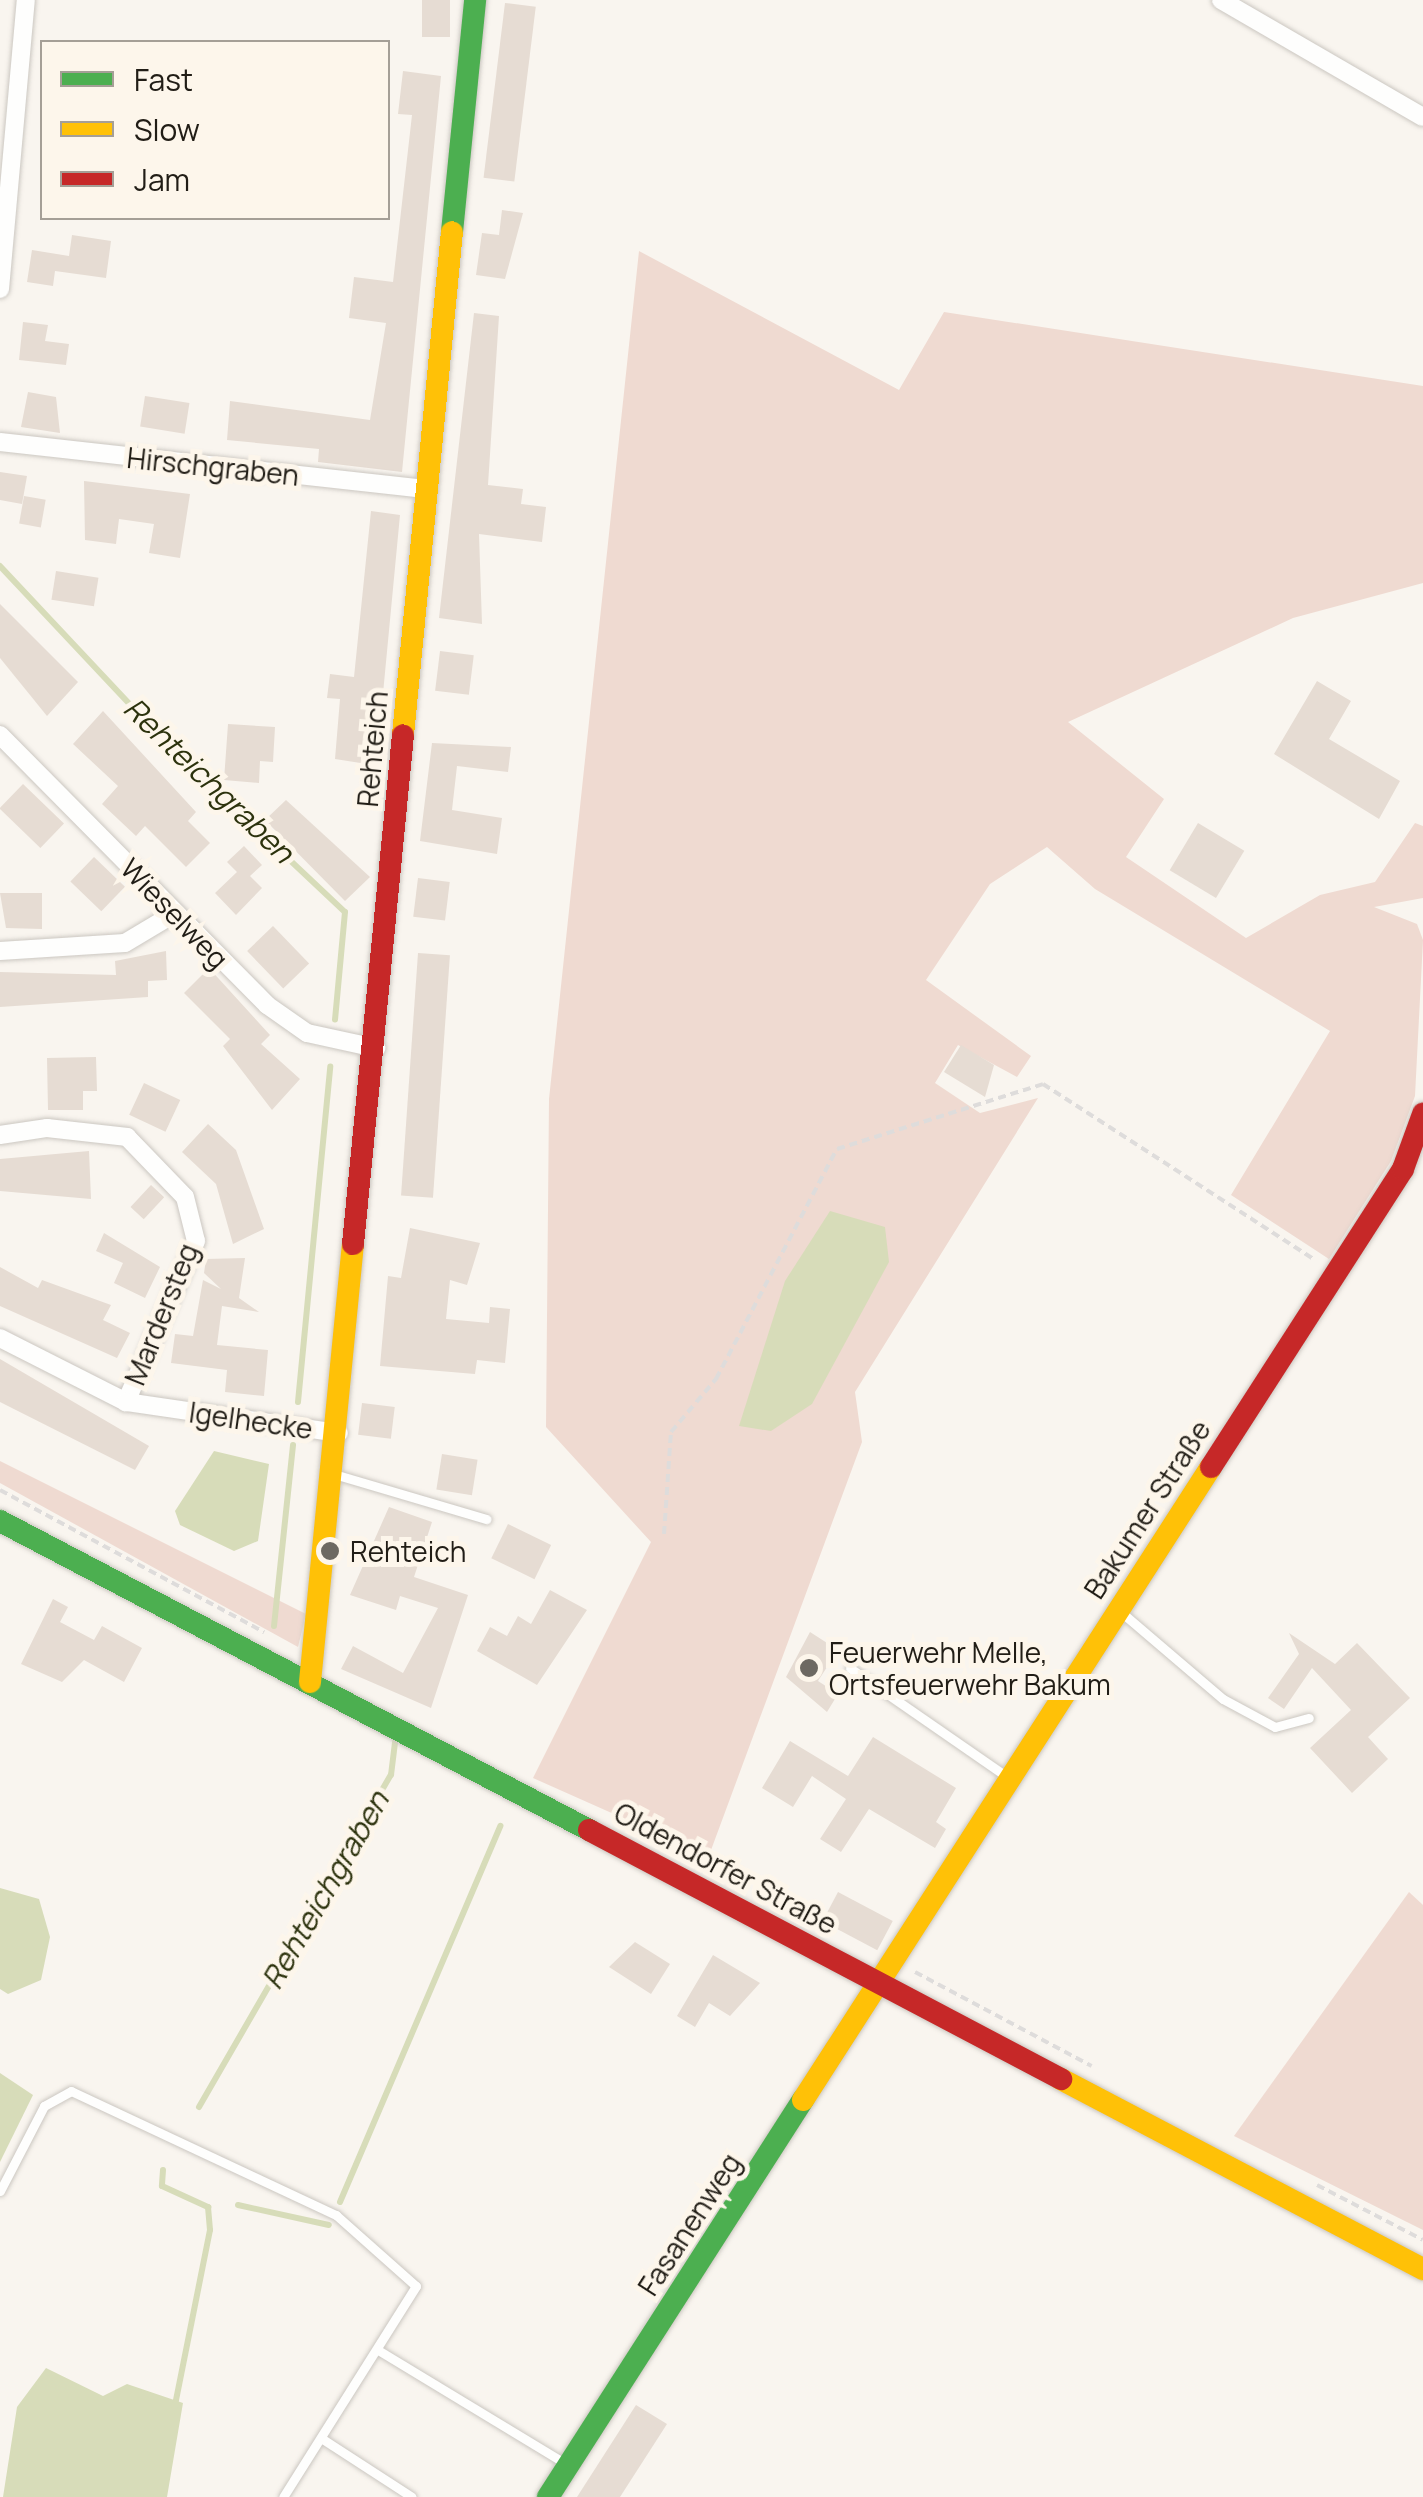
<!DOCTYPE html>
<meta charset="utf-8">
<style>
body{margin:0}
#map{position:relative;width:1423px;height:2497px;overflow:hidden;background:#f9f5ef;font-family:Manrope,sans-serif}
div>[style]{position:absolute}
[style*='--x']{left:calc(var(--x)*1px);top:calc(var(--y)*1px);width:calc(var(--w)*1px);rotate:calc(var(--a)*1deg)}
.green>*{inset:0;background:#efdad1}
.water>*{inset:0;background:#d7dcb9}
.stream>*{height:6px;margin:-3px;padding:0 3px;transform-origin:3px;border-radius:3px;background:#d7dcb9}
.building>*{inset:0;background:#e6dcd3;transform-origin:0 0}
.path>*{height:4px;margin-top:-2px;transform-origin:0;background:repeating-linear-gradient(90deg,#dedcdb 0 8px,transparent 0 13px)}
.roads{filter:drop-shadow(0 0 2px #cbc7c1) drop-shadow(0 0 2px #cbc7c1)}
.lane>*{height:9px;margin:-4.5px;padding:0 4.5px;transform-origin:4.5px;border-radius:4.5px;background:#fefefd}
.street>*{height:18px;margin:-9px;padding:0 9px;transform-origin:9px;border-radius:9px;background:#fefefd}
.fast>*{height:22px;margin:-11px;padding:0 11px;transform-origin:11px;border-radius:11px;background:#4caf50}
.slow>*{height:22px;margin:-11px;padding:0 11px;transform-origin:11px;border-radius:11px;background:#ffc107}
.jam>*{height:22px;margin:-11px;padding:0 11px;transform-origin:11px;border-radius:11px;background:#c62828}
.dots>*{width:28px;height:28px;translate:-50% -50%;box-sizing:border-box;border:5px solid #fdf6eb;border-radius:50%}
span{translate:-50% -50%;white-space:nowrap;text-align:center;line-height:1.15;-webkit-text-stroke:10px #fdf6eb;paint-order:stroke}
.street-label{font-size:28px;color:#211d16}
.poi-label{font-size:28px;color:#211d16}
.left{translate:0 -50%;text-align:left}
.water-label{font-size:30px;color:#2c320d;font-style:italic}
.legend{position:absolute;left:40px;top:40px;width:350px;height:180px;box-sizing:border-box;background:#fdf6eb;border:2px solid #a59f96;margin:0;padding:12px 18px;list-style:none;font-size:30px;color:#211d16}
.legend li{display:flex;align-items:center;gap:20px;height:50px}
.legend b{width:50px;border:2px solid #a59f96}
</style>
<div id="map">
<div class="green">
<i style="clip-path:polygon(639px 251px,899px 390px,944px 312px,1423px 386px,1423px 583px,1293px 618px,1068px 722px,1164px 799px,1126px 857px,1246px 938px,1320px 895px,1375px 882px,1415px 823px,1423px 826px,1423px 898px,1374px 907px,1417px 924px,1423px 940px,1415px 1096px,1391px 1161px,1329px 1259px,1231px 1195px,1330px 1031px,1095px 889px,1047px 847px,990px 884px,926px 980px,1031px 1056px,1017px 1077px,958px 1045px,935px 1083px,980px 1113px,1038px 1098px,855px 1392px,862px 1442px,704px 1869px,679px 1843px,533px 1778px,651px 1542px,546px 1427px,549px 1099px)"></i>
<i style="clip-path:polygon(0 1461px,306px 1614px,298px 1647px,0 1483px)"></i>
<i style="clip-path:polygon(1409px 1892px,1423px 1905px,1423px 2230px,1234px 2136px)"></i>
</div>
<div class="water">
<i style="clip-path:polygon(830px 1211px,885px 1227px,889px 1262px,812px 1404px,771px 1431px,739px 1426px,785px 1281px)"></i>
<i style="clip-path:polygon(214px 1451px,269px 1464px,258px 1541px,234px 1551px,180px 1525px,175px 1511px)"></i>
<i style="clip-path:polygon(0 1888px,39px 1899px,50px 1937px,41px 1980px,8px 1994px,0 1989px)"></i>
<i style="clip-path:polygon(0 2073px,33px 2095px,0 2162px)"></i>
<i style="clip-path:polygon(46px 2368px,103px 2396px,127px 2384px,183px 2403px,167px 2497px,3px 2497px,17px 2407px)"></i>
</div>
<div class="stream">
<i style="--x:0;--y:566;--w:253;--a:46.8"></i>
<i style="--x:173;--y:750;--w:236;--a:43.3"></i>
<i style="--x:345;--y:912;--w:108;--a:95.3"></i>
<i style="--x:298;--y:1402;--w:337;--a:-84.5"></i>
<i style="--x:274;--y:1626;--w:182;--a:-84"></i>
<i style="--x:199;--y:2107;--w:384;--a:-60"></i>
<i style="--x:391;--y:1775;--w:35;--a:-83"></i>
<i style="--x:163;--y:2170;--w:16;--a:94"></i>
<i style="--x:162;--y:2186;--w:51;--a:24.5"></i>
<i style="--x:208;--y:2207;--w:23;--a:85"></i>
<i style="--x:210;--y:2230;--w:184;--a:101.3"></i>
<i style="--x:340;--y:2202;--w:409;--a:-66.9"></i>
<i style="--x:238;--y:2205;--w:93;--a:12.4"></i>
</div>
<div class="building">
<i style="left:422px;top:0;width:28px;height:37px"></i>
<i style="left:505px;top:3px;width:31px;height:176px;rotate:7deg"></i>
<i style="clip-path:polygon(403px 71px,441px 76px,402px 472px,318px 462px,319px 449px,227px 440px,230px 401px,370px 420px,386px 323px,349px 318px,354px 277px,393px 282px,412px 115px,398px 114px)"></i>
<i style="clip-path:polygon(502px 210px,523px 213px,505px 279px,476px 275px,482px 233px,499px 235px)"></i>
<i style="clip-path:polygon(72px 235px,111px 241px,106px 278px,55px 271px,53px 286px,27px 282px,32px 250px,69px 256px)"></i>
<i style="clip-path:polygon(474px 313px,499px 316px,488px 485px,523px 489px,521px 504px,546px 507px,542px 542px,479px 534px,482px 624px,439px 618px)"></i>
<i style="clip-path:polygon(23px 322px,48px 325px,45px 341px,69px 344px,66px 365px,19px 360px)"></i>
<i style="clip-path:polygon(28px 392px,56px 397px,60px 433px,21px 427px)"></i>
<i style="left:145px;top:396px;width:45px;height:31px;rotate:9deg"></i>
<i style="clip-path:polygon(0 472px,27px 476px,22px 504px,0 500px)"></i>
<i style="clip-path:polygon(84px 481px,190px 494px,180px 558px,149px 553px,154px 524px,119px 519px,116px 544px,85px 540px)"></i>
<i style="left:24px;top:496px;width:22px;height:28px;rotate:10deg"></i>
<i style="clip-path:polygon(371px 511px,400px 515px,382px 704px,367px 764px,335px 759px,340px 699px,327px 698px,330px 674px,354px 677px)"></i>
<i style="left:56px;top:571px;width:43px;height:29px;rotate:9deg"></i>
<i style="clip-path:polygon(0 604px,78px 682px,47px 716px,0 658px)"></i>
<i style="left:440px;top:651px;width:34px;height:40px;rotate:7deg"></i>
<i style="clip-path:polygon(1317px 681px,1351px 701px,1329px 739px,1400px 781px,1379px 819px,1274px 754px)"></i>
<i style="clip-path:polygon(103px 711px,196px 812px,188px 821px,210px 843px,186px 867px,145px 826px,136px 836px,102px 804px,118px 786px,73px 744px)"></i>
<i style="clip-path:polygon(228px 724px,275px 727px,273px 762px,260px 761px,259px 783px,224px 780px)"></i>
<i style="clip-path:polygon(432px 743px,511px 747px,508px 772px,457px 766px,452px 810px,502px 818px,497px 854px,420px 841px)"></i>
<i style="left:23px;top:784px;width:57px;height:34px;rotate:44deg"></i>
<i style="clip-path:polygon(286px 800px,370px 877px,345px 901px,265px 820px)"></i>
<i style="left:1198px;top:823px;width:54px;height:55px;rotate:31deg"></i>
<i style="clip-path:polygon(244px 846px,262px 865px,250px 876px,262px 888px,236px 915px,215px 893px,237px 872px,227px 862px)"></i>
<i style="left:94px;top:857px;width:43px;height:34px;rotate:44deg"></i>
<i style="left:418px;top:878px;width:32px;height:39px;rotate:7deg"></i>
<i style="clip-path:polygon(0 893px,42px 893px,42px 929px,6px 928px)"></i>
<i style="left:273px;top:926px;width:52px;height:36px;rotate:46deg"></i>
<i style="clip-path:polygon(166px 951px,167px 980px,148px 981px,148px 997px,0 1007px,0 972px,116px 975px,115px 961px)"></i>
<i style="left:418px;top:953px;width:32px;height:243px;rotate:4deg"></i>
<i style="clip-path:polygon(209px 968px,270px 1035px,261px 1044px,300px 1079px,272px 1110px,223px 1046px,230px 1039px,184px 993px)"></i>
<i style="clip-path:polygon(961px 1045px,994px 1065px,985px 1097px,944px 1072px)"></i>
<i style="clip-path:polygon(96px 1057px,97px 1091px,83px 1091px,83px 1110px,48px 1110px,47px 1058px)"></i>
<i style="left:144px;top:1083px;width:40px;height:35px;rotate:25deg"></i>
<i style="clip-path:polygon(208px 1124px,236px 1150px,264px 1229px,233px 1244px,216px 1184px,182px 1152px)"></i>
<i style="clip-path:polygon(89px 1151px,91px 1199px,0 1191px,0 1159px)"></i>
<i style="left:151px;top:1185px;width:18px;height:30px;rotate:43deg"></i>
<i style="clip-path:polygon(410px 1228px,480px 1243px,467px 1285px,450px 1280px,446px 1319px,489px 1323px,490px 1307px,510px 1309px,505px 1363px,477px 1360px,475px 1374px,380px 1366px,388px 1276px,401px 1278px)"></i>
<i style="clip-path:polygon(104px 1233px,160px 1267px,145px 1298px,114px 1283px,123px 1263px,96px 1251px)"></i>
<i style="clip-path:polygon(245px 1258px,239px 1298px,259px 1312px,222px 1306px,217px 1345px,268px 1350px,264px 1396px,225px 1392px,227px 1370px,171px 1363px,175px 1334px,193px 1336px,203px 1280px,221px 1289px,204px 1273px,206px 1259px)"></i>
<i style="clip-path:polygon(0 1267px,38px 1288px,42px 1280px,111px 1305px,103px 1320px,130px 1333px,117px 1358px,0 1306px)"></i>
<i style="clip-path:polygon(0 1359px,149px 1446px,135px 1470px,0 1402px)"></i>
<i style="left:362px;top:1403px;width:33px;height:32px;rotate:7deg"></i>
<i style="left:442px;top:1454px;width:36px;height:36px;rotate:9deg"></i>
<i style="clip-path:polygon(389px 1507px,432px 1522px,414px 1577px,468px 1595px,431px 1708px,341px 1669px,353px 1646px,403px 1673px,438px 1608px,400px 1596px,396px 1610px,350px 1595px)"></i>
<i style="left:508px;top:1524px;width:48px;height:38px;rotate:26deg"></i>
<i style="clip-path:polygon(550px 1590px,587px 1610px,537px 1685px,477px 1651px,490px 1627px,507px 1636px,518px 1616px,531px 1624px)"></i>
<i style="clip-path:polygon(53px 1599px,68px 1607px,60px 1622px,94px 1640px,102px 1626px,142px 1648px,124px 1682px,84px 1660px,62px 1682px,21px 1664px)"></i>
<i style="clip-path:polygon(810px 1632px,838px 1650px,818px 1681px,838px 1694px,827px 1712px,786px 1677px)"></i>
<i style="clip-path:polygon(1289px 1633px,1335px 1664px,1357px 1643px,1410px 1698px,1368px 1737px,1388px 1759px,1352px 1793px,1310px 1748px,1351px 1710px,1312px 1668px,1284px 1709px,1268px 1698px,1299px 1654px)"></i>
<i style="clip-path:polygon(873px 1737px,956px 1788px,936px 1822px,946px 1829px,935px 1848px,869px 1809px,841px 1852px,820px 1839px,846px 1799px,812px 1776px,793px 1807px,762px 1788px,790px 1741px,848px 1776px)"></i>
<i style="left:838px;top:1892px;width:62px;height:33px;rotate:28deg"></i>
<i style="clip-path:polygon(635px 1942px,670px 1964px,651px 1994px,609px 1967px)"></i>
<i style="clip-path:polygon(713px 1955px,760px 1983px,730px 2016px,709px 2003px,695px 2027px,677px 2016px)"></i>
<i style="clip-path:polygon(636px 2405px,667px 2424px,620px 2497px,577px 2497px)"></i>
</div>
<div class="path">
<i style="--x:0;--y:1490;--w:300;--a:28.3"></i>
<i style="--x:664;--y:1534;--w:102;--a:-86.1"></i>
<i style="--x:671;--y:1432;--w:70;--a:-49.7"></i>
<i style="--x:716;--y:1379;--w:260;--a:-62.3"></i>
<i style="--x:837;--y:1149;--w:216;--a:-17.5"></i>
<i style="--x:1043;--y:1084;--w:324;--a:32.9"></i>
<i style="--x:612;--y:1814;--w:76;--a:28.2"></i>
<i style="--x:915;--y:1972;--w:200;--a:28"></i>
<i style="--x:1317;--y:2185;--w:119;--a:27.4"></i>
</div>
<div class="roads">
<div class="lane">
<i style="--x:334;--y:1474;--w:159;--a:16.5"></i>
<i style="--x:1121;--y:1612;--w:134;--a:40.5"></i>
<i style="--x:1223;--y:1699;--w:59;--a:28.3"></i>
<i style="--x:1275;--y:1727;--w:35;--a:-15"></i>
<i style="--x:850;--y:1668;--w:193;--a:34.7"></i>
<i style="--x:0;--y:2191;--w:96;--a:-62.6"></i>
<i style="--x:44;--y:2106;--w:31;--a:-29"></i>
<i style="--x:71;--y:2091;--w:293;--a:25.1"></i>
<i style="--x:336;--y:2215;--w:107;--a:41.6"></i>
<i style="--x:416;--y:2286;--w:249;--a:122.2"></i>
<i style="--x:378;--y:2350;--w:222;--a:31.2"></i>
<i style="--x:321;--y:2438;--w:108;--a:33"></i>
</div>
<div class="street">
<i style="--x:1221;--y:0;--w:233;--a:30.1"></i>
<i style="--x:0;--y:289;--w:290;--a:-84.9"></i>
<i style="--x:0;--y:442;--w:428;--a:6.3"></i>
<i style="--x:0;--y:735;--w:380;--a:45.3"></i>
<i style="--x:267;--y:1005;--w:49;--a:35"></i>
<i style="--x:307;--y:1033;--w:71;--a:12.3"></i>
<i style="--x:0;--y:951;--w:125;--a:-3.7"></i>
<i style="--x:125;--y:943;--w:55;--a:-30.8"></i>
<i style="--x:0;--y:1135;--w:48;--a:-8.5"></i>
<i style="--x:47;--y:1128;--w:81;--a:6.4"></i>
<i style="--x:127;--y:1137;--w:83;--a:46"></i>
<i style="--x:185;--y:1197;--w:45;--a:76"></i>
<i style="--x:196;--y:1241;--w:176;--a:113.5"></i>
<i style="--x:0;--y:1338;--w:141;--a:26.9"></i>
<i style="--x:126;--y:1402;--w:215;--a:8.3"></i>
</div>
<div class="fast">
<i style="--x:452;--y:232;--w:233;--a:-84.3"></i>
<i style="--x:0;--y:1521;--w:665;--a:27.68"></i>
<i style="--x:548;--y:2497;--w:472;--a:-57.3"></i>
</div>
<div class="slow">
<i style="--x:403;--y:735;--w:505;--a:-84.44"></i>
<i style="--x:310;--y:1682;--w:440;--a:-84.4"></i>
<i style="--x:1061;--y:2079;--w:409;--a:27.7"></i>
<i style="--x:803;--y:2100;--w:753;--a:-57.2"></i>
</div>
<div class="jam">
<i style="--x:353;--y:1244;--w:511;--a:-84.39"></i>
<i style="--x:1211;--y:1467;--w:354;--a:-57.2"></i>
<i style="--x:1403;--y:1169;--w:59;--a:-70"></i>
<i style="--x:589;--y:1830;--w:534;--a:27.81"></i>
</div>
</div>
<div class="dots">
<i style="left:330px;top:1551px;background:#6d6962"></i>
<i style="left:809px;top:1668px;background:#6d6962"></i>
</div>
<div class="street-label">
<span style="left:213px;top:466px;rotate:6deg">Hirschgraben</span>
<span style="left:372px;top:749px;rotate:-85deg">Rehteich</span>
<span style="left:175px;top:913px;rotate:46deg">Wieselweg</span>
<span style="left:161px;top:1314px;rotate:-68deg">Mardersteg</span>
<span style="left:251px;top:1420px;rotate:8deg">Igelhecke</span>
<span style="left:1147px;top:1509px;rotate:-57deg">Bakumer Straße</span>
<span style="left:726px;top:1868px;rotate:28deg">Oldendorfer Straße</span>
<span style="left:689px;top:2224px;rotate:-57deg">Fasanenweg</span>
</div>
<div class="poi-label">
<span class="left" style="left:350px;top:1551px">Rehteich</span>
<span class="left" style="left:829px;top:1668px">Feuerwehr Melle,<br>Ortsfeuerwehr Bakum</span>
</div>
<div class="water-label">
<span style="left:209px;top:780px;rotate:44deg">Rehteichgraben</span>
<span style="left:325px;top:1890px;rotate:-60deg">Rehteichgraben</span>
</div>
<ul class="legend">
<li><b style="height:12px;background:#4caf50"></b>Fast</li>
<li><b style="height:12px;background:#ffc107"></b>Slow</li>
<li><b style="height:12px;background:#c62828"></b>Jam</li>
</ul>
</div>
